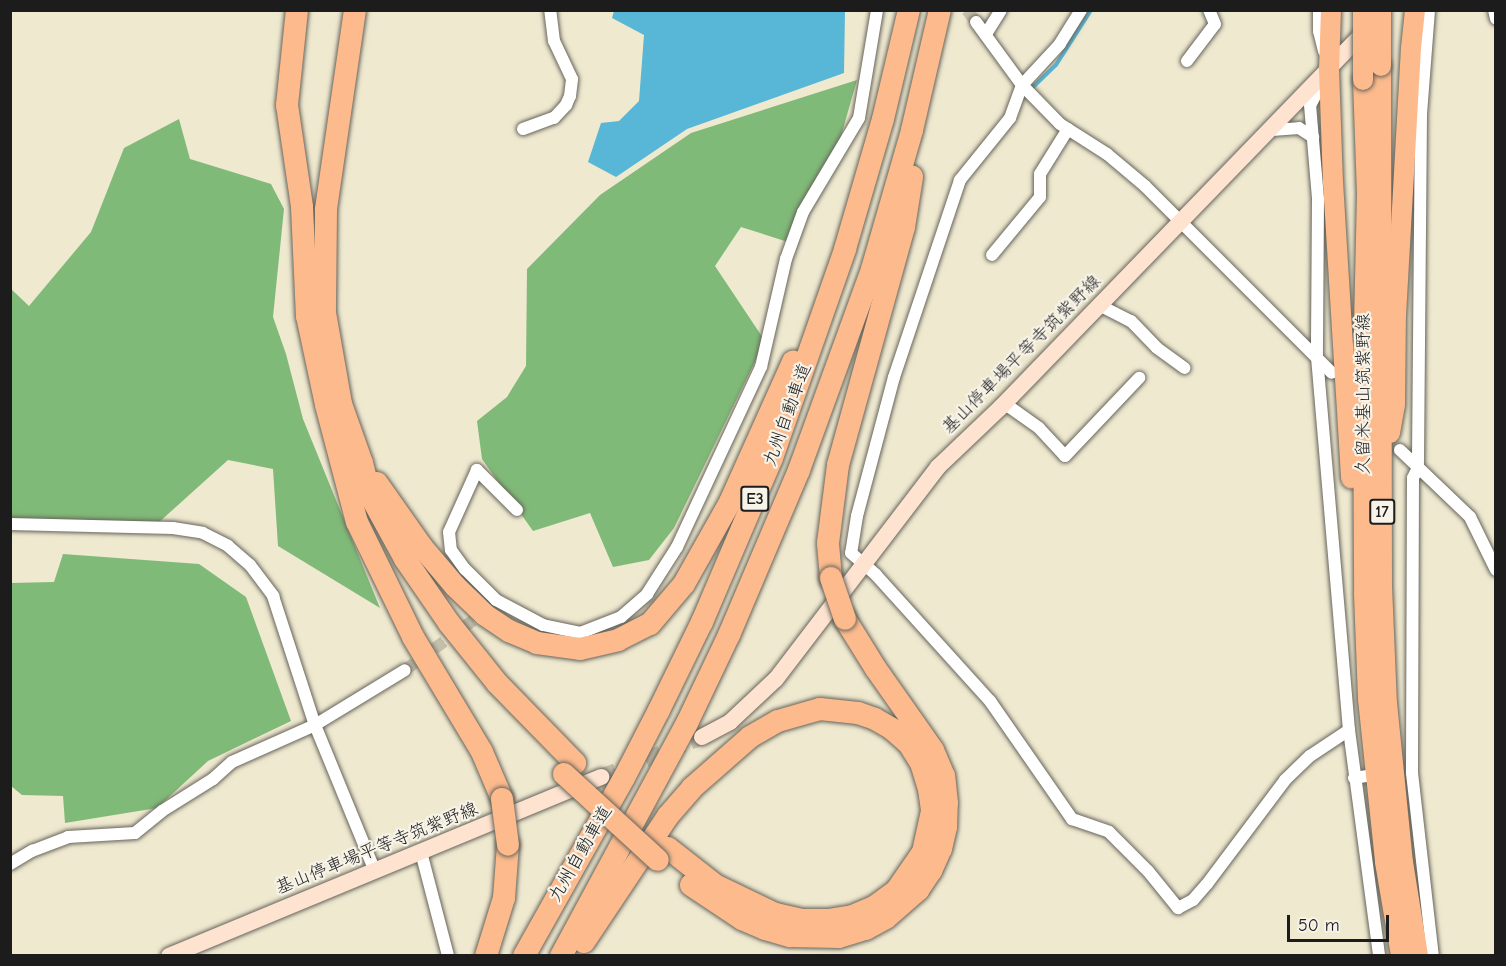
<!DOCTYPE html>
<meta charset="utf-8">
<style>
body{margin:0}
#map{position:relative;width:1506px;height:966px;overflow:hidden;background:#efe9d0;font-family:"Comic Neue","Klee One",sans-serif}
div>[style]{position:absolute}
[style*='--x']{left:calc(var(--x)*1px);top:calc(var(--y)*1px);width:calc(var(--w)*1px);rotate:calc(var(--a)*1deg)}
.forest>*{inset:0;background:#80ba78}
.water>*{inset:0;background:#58b6d6}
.stream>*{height:4px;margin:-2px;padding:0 2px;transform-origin:2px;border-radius:2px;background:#58b6d6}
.minor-tunnel>*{height:12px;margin-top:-6px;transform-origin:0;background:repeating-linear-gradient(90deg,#c5c0ac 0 12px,transparent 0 18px)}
.secondary-tunnel>*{height:16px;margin-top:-8px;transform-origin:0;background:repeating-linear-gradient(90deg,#c5c0ac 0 16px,transparent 0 24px)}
.roads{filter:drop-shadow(0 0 2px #66645b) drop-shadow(0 0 2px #66645b)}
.minor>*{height:12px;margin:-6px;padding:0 6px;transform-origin:6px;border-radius:6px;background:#fff}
.secondary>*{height:16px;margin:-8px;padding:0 8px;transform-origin:8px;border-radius:8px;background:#fee3d1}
.primary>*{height:20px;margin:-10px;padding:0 10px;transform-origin:10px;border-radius:10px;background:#fcba8d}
.motorway>*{height:22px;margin:-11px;padding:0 11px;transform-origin:11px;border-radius:11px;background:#fcba8d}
.bridges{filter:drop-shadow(0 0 2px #66645b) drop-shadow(0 0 2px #66645b)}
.primary-bridge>*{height:20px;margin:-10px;padding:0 10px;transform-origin:10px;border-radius:10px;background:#fcba8d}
.motorway-bridge>*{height:22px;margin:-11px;padding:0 11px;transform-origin:11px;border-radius:11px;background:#fcba8d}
span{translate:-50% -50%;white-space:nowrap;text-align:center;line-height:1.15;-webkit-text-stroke:4.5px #f7f3e8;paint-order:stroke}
.shield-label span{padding:2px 4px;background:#f7f3e8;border:2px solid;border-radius:4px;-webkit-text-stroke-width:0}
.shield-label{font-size:16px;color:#1c1c1c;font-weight:700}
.street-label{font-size:18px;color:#1c1c1c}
.frame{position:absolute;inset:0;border:12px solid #1c1c1c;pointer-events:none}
.scale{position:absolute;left:1287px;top:915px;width:102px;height:27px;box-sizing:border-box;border:3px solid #1c1c1c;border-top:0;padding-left:8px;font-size:18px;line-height:21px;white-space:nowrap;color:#1c1c1c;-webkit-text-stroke:4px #f7f3e8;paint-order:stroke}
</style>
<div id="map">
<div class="forest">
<i style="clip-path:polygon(857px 80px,837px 150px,788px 242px,741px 227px,715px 266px,765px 341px,674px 528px,649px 560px,613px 567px,590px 513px,533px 531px,482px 459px,477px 421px,507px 397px,526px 366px,527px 269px,600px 195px,691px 133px)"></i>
<i style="clip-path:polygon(179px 119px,190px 159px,271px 184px,284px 209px,273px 317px,286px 354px,303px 419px,380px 608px,278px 546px,273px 469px,228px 460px,157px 524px,11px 518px,10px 288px,29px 306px,91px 232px,124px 148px)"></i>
<i style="clip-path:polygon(63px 554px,199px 564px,246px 597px,291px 721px,208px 761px,157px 808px,65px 823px,63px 796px,22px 795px,11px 786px,10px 583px,54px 582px)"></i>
</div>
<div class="water">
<i style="clip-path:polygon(614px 11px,845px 11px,844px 73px,687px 129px,616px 177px,588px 162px,601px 123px,619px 121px,639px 101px,644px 35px,612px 18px)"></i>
</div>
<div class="stream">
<i style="--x:1032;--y:88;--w:33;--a:-44"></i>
<i style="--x:1056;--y:65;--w:65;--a:-57.5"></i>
</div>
<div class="minor-tunnel">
<i style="--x:967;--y:10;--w:15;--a:53"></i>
<i style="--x:405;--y:670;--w:100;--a:-36.1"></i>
</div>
<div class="secondary-tunnel">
<i style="--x:601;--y:777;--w:109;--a:-21.6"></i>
</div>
<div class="roads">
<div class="minor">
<i style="--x:1081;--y:10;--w:40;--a:122"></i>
<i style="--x:1060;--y:44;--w:56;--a:132.8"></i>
<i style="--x:1022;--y:85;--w:35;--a:110"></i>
<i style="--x:1010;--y:118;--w:80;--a:128.9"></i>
<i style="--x:960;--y:180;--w:208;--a:108.5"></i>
<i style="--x:894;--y:377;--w:144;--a:104.9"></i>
<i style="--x:857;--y:516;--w:37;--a:99"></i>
<i style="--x:851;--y:553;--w:33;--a:41"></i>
<i style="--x:876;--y:575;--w:170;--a:47.9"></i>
<i style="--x:990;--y:701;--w:144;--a:55.2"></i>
<i style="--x:1072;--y:819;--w:39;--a:19"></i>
<i style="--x:1109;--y:832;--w:55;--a:45"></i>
<i style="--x:1148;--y:871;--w:48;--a:51"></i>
<i style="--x:1178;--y:908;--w:17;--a:-28"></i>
<i style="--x:1193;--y:900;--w:21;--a:-49"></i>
<i style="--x:1207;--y:884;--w:130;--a:-53.1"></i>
<i style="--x:1285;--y:780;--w:35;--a:-44"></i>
<i style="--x:1310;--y:756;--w:47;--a:-33.7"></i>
<i style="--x:1319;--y:10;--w:21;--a:90"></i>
<i style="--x:1319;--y:31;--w:21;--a:76"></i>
<i style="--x:1429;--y:10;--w:104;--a:94.4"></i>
<i style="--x:1421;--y:114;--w:354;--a:90.5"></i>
<i style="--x:1418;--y:468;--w:11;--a:117"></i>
<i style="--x:1413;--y:478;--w:295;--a:90.2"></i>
<i style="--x:1412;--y:773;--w:184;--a:83.5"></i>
<i style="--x:1494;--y:10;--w:9;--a:77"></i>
<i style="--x:976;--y:22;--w:78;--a:53.9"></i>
<i style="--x:1022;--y:85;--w:54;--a:45.7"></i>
<i style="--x:1060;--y:124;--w:56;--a:32.6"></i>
<i style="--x:1107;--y:154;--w:50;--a:40.1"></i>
<i style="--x:1145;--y:186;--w:264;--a:45"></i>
<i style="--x:986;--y:34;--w:28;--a:-58"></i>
<i style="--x:1187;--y:61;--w:46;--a:-52.9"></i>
<i style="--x:1215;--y:24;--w:15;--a:-113"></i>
<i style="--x:1323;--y:81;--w:27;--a:118"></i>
<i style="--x:1310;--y:105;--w:94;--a:85.1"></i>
<i style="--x:1318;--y:199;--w:158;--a:90.4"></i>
<i style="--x:1317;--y:357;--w:374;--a:85.1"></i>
<i style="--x:1349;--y:730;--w:228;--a:82.4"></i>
<i style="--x:523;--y:129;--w:33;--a:-20"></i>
<i style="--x:554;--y:118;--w:18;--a:-47"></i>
<i style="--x:566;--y:105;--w:10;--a:-66"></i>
<i style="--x:570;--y:96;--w:17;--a:-83"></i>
<i style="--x:572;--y:79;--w:42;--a:-115.3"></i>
<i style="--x:554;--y:41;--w:31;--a:-97"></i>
<i style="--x:1272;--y:130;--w:27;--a:-4"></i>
<i style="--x:1299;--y:128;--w:17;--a:33"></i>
<i style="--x:992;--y:255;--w:75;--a:-50.4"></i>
<i style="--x:1040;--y:197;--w:23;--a:-90"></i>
<i style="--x:1040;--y:174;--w:53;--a:-58.1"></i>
<i style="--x:1099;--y:305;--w:36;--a:27"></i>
<i style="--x:1131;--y:321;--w:37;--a:46"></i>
<i style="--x:1157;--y:348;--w:34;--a:36"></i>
<i style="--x:1004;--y:403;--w:43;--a:35.5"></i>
<i style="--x:1039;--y:428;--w:38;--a:47"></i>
<i style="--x:1065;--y:456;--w:108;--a:-46.5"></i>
<i style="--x:1400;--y:450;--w:97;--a:43.7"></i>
<i style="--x:1470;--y:517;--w:59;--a:63.9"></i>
<i style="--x:517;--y:510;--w:57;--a:-135"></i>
<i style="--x:477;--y:470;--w:68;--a:114.3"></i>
<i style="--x:449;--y:532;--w:18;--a:84"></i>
<i style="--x:451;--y:550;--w:24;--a:54"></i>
<i style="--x:465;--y:569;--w:44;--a:45"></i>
<i style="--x:496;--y:600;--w:53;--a:28"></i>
<i style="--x:543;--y:625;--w:38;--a:12"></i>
<i style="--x:580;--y:633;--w:44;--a:-21.3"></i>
<i style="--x:621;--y:617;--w:35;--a:-41"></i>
<i style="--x:647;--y:594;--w:56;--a:-57.4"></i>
<i style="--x:677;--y:547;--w:199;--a:-65"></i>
<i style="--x:761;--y:367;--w:111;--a:-77"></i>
<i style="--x:786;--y:259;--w:50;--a:-70.1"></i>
<i style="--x:803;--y:212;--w:109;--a:-59.2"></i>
<i style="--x:859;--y:118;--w:109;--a:-80.5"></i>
<i style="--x:10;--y:524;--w:163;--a:1.4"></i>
<i style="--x:173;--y:528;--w:30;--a:9"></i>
<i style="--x:203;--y:533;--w:28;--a:27"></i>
<i style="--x:228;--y:546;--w:29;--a:41"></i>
<i style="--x:250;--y:565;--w:39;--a:53"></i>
<i style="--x:273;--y:596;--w:136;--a:72"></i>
<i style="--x:315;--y:725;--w:158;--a:67.7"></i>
<i style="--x:1354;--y:778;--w:12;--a:-9"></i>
<i style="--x:421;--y:852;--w:107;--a:75.4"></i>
<i style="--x:10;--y:864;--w:26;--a:-31"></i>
<i style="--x:32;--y:851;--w:39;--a:-21"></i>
<i style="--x:68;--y:837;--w:67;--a:-3.4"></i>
<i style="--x:135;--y:833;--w:35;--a:-39"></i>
<i style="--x:162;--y:811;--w:60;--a:-32.1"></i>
<i style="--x:213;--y:779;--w:25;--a:-42"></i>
<i style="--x:232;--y:762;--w:91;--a:-24"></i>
<i style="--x:315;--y:725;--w:105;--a:-31.4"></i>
</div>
<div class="secondary">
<i style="--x:702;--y:737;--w:32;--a:-28"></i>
<i style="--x:730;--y:722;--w:63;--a:-43.1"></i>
<i style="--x:776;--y:679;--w:267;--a:-52.6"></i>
<i style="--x:938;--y:467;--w:87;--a:-43.6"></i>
<i style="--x:1001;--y:407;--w:529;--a:-45.92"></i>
<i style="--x:169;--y:956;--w:468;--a:-22.5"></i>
</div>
<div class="primary">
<i style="--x:1331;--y:10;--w:59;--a:91.9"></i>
<i style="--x:1329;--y:69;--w:113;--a:88"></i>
<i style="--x:1333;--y:182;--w:297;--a:86.5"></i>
<i style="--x:1381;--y:66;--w:520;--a:89.89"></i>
<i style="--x:1382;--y:586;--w:117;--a:87.6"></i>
<i style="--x:1387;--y:703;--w:160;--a:84.3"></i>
<i style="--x:1403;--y:862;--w:95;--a:80.9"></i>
<i style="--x:1363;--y:80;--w:113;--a:88"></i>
<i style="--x:1367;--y:193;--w:183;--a:91.3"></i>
<i style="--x:1363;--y:376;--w:218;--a:89.7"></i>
<i style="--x:1364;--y:594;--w:105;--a:87.8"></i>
<i style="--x:1368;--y:699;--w:164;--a:84"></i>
<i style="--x:1385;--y:862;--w:95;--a:80.3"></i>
<i style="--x:1390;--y:433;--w:28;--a:-80"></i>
<i style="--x:1395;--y:405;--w:89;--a:-89.4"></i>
<i style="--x:1396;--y:316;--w:268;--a:-86.8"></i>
<i style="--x:1411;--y:48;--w:38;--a:-84"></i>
</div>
<div class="motorway">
<i style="--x:297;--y:10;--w:96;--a:96"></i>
<i style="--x:287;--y:105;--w:103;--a:81.6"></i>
<i style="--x:302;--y:207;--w:109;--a:87.4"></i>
<i style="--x:307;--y:316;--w:91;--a:77.9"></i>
<i style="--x:326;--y:405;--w:121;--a:75.2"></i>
<i style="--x:357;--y:522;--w:128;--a:64"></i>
<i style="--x:413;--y:637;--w:134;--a:59"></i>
<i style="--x:482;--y:752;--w:51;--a:66.9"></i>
<i style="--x:355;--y:10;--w:202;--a:98.3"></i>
<i style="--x:326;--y:210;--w:103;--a:90.6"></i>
<i style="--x:325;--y:313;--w:92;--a:80"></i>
<i style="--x:341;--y:404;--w:63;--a:70.4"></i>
<i style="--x:362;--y:463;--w:33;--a:76"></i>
<i style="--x:370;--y:495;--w:73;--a:61.3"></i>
<i style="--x:405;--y:559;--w:78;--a:55.5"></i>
<i style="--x:449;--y:623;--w:77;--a:51.3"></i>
<i style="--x:497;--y:683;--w:112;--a:45.7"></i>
<i style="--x:377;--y:483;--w:78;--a:54.9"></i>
<i style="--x:422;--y:547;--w:51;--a:49.8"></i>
<i style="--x:455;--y:586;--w:42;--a:44"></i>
<i style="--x:485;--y:615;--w:29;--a:34"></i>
<i style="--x:509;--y:631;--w:30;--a:23"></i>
<i style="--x:537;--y:643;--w:43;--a:7.9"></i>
<i style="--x:580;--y:649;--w:39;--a:-13"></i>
<i style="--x:618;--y:640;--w:36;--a:-27"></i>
<i style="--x:650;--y:624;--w:52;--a:-49.6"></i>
<i style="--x:684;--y:584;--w:94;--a:-60.7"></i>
<i style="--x:730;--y:502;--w:154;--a:-65.8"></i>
<i style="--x:831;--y:578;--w:35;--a:-95"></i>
<i style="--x:828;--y:543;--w:79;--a:-82.7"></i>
<i style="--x:838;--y:465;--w:247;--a:-74.5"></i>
<i style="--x:904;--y:227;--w:51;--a:-80.9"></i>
<i style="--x:691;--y:885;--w:61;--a:33.7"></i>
<i style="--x:742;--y:919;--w:25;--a:23"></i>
<i style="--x:765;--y:929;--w:26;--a:16"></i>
<i style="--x:790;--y:936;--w:49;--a:1.2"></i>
<i style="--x:839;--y:937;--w:28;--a:-17"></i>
<i style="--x:866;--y:929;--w:23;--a:-29"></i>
<i style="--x:886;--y:918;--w:43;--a:-41.2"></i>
<i style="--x:918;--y:890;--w:23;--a:-56"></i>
<i style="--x:931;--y:871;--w:24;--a:-66"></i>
<i style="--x:941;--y:849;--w:23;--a:-77"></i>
<i style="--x:946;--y:827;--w:24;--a:-88"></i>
<i style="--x:947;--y:803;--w:27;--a:-96"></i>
<i style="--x:944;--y:776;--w:28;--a:-113"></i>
<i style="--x:933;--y:750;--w:99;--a:-125.1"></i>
<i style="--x:876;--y:669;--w:59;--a:-121.8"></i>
<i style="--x:584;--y:942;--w:151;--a:-56.3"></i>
<i style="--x:668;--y:816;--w:37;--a:-49"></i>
<i style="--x:692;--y:788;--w:77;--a:-41.3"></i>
<i style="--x:750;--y:737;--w:32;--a:-30"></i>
<i style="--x:778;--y:721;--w:44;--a:-15.9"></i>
<i style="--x:820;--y:709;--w:38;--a:6"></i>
<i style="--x:858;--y:713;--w:18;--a:19"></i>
<i style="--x:875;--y:719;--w:20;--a:30"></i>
<i style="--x:892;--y:729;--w:23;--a:41"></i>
<i style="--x:909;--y:744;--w:22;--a:58"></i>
<i style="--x:921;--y:763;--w:27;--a:73"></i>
<i style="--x:929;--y:789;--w:22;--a:82"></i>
<i style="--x:932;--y:811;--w:42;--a:102.4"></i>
<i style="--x:923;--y:852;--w:47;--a:124.7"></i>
<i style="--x:896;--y:891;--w:27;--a:144"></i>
<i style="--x:874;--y:907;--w:23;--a:157"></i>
<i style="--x:853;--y:916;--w:24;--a:171"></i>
<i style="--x:829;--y:920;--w:27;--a:180"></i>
<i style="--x:802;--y:920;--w:28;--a:-167"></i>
<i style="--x:775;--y:914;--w:67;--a:-154.2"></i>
<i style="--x:715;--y:885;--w:60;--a:-141.8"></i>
<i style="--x:486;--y:956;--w:61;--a:-72.8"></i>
<i style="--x:504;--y:898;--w:53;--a:-85.7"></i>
<i style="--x:524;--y:956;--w:204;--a:-60.7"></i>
<i style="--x:624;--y:778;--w:76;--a:-62.8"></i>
<i style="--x:659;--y:710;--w:98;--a:-64"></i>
<i style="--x:702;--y:622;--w:178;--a:-66.9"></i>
<i style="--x:772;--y:458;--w:221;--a:-70.7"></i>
<i style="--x:845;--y:249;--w:135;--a:-73.7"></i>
<i style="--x:883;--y:119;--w:112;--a:-76.6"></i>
<i style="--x:561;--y:956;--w:265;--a:-61.6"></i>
<i style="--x:687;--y:723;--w:98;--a:-64.5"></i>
<i style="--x:729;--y:635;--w:179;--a:-67"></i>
<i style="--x:799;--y:470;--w:214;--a:-70"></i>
<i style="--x:872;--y:269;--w:145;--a:-73.9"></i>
<i style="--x:912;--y:130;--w:123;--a:-76.9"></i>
</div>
</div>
<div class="bridges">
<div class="primary-bridge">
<i style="--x:1363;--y:10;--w:70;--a:90"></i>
<i style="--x:1381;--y:10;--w:56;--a:90"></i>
</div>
<div class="motorway-bridge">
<i style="--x:831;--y:578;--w:43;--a:71.1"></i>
<i style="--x:564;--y:774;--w:127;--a:42.5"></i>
<i style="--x:502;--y:799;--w:46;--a:82.6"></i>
</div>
</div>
<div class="shield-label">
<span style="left:755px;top:499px">E3</span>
<span style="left:1382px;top:512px">17</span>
</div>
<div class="street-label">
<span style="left:1022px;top:355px;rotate:-45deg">基山停車場平等寺筑紫野線</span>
<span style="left:1364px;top:394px;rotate:-90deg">久留米基山筑紫野線</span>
<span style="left:788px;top:415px;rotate:-70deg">九州自動車道</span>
<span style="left:377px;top:849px;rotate:-22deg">基山停車場平等寺筑紫野線</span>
<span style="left:581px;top:854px;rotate:-60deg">九州自動車道</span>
</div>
<div class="frame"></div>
<div class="scale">50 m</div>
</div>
